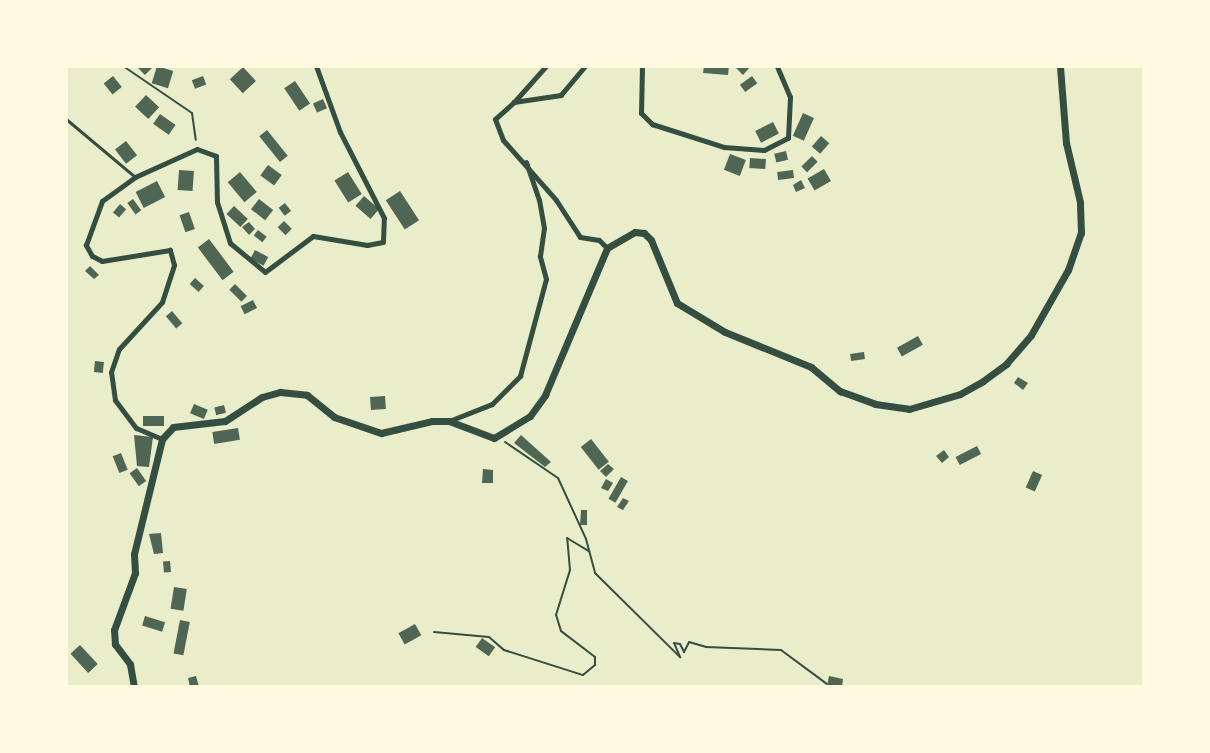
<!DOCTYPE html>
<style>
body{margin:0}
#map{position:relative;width:1210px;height:753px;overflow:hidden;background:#e9edc9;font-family:Rubik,sans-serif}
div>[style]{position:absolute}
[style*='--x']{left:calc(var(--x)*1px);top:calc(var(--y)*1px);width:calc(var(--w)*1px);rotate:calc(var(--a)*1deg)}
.building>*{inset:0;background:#4f6655;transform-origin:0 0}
.path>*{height:2px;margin:-1px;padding:0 1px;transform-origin:1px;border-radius:1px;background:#344e41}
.service>*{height:3px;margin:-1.5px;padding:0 1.5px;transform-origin:1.5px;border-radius:1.5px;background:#344e41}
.minor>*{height:5px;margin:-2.5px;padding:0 2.5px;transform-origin:2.5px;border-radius:2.5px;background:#344e41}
.tertiary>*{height:7px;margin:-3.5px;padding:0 3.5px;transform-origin:3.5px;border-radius:3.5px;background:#344e41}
span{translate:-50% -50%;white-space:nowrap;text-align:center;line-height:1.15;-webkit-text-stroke:4.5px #fefae0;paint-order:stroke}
.frame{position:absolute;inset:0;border:68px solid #fefae0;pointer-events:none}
</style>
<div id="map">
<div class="building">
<i style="clip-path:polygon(136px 66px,150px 66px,152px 68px,145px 75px)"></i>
<i style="left:157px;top:66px;width:17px;height:18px;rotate:17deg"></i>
<i style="clip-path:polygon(704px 66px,729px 66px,728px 75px,703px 73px)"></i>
<i style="clip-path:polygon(734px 66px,751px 66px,743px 75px)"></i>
<i style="left:243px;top:67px;width:19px;height:18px;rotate:47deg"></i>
<i style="left:113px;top:76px;width:14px;height:12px;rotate:51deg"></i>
<i style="left:203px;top:76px;width:9px;height:12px;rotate:69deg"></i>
<i style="left:752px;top:76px;width:9px;height:15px;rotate:54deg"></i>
<i style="left:295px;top:81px;width:27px;height:13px;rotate:56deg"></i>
<i style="left:146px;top:95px;width:18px;height:16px;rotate:43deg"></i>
<i style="left:323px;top:99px;width:10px;height:11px;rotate:66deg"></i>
<i style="left:803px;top:113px;width:12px;height:25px;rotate:24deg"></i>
<i style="left:160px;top:114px;width:19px;height:12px;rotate:35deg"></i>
<i style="left:773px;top:122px;width:13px;height:20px;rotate:63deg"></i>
<i style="left:267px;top:130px;width:33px;height:10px;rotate:51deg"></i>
<i style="left:821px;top:136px;width:11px;height:14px;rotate:41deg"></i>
<i style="left:126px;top:141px;width:18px;height:14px;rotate:52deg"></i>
<i style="left:786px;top:151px;width:9px;height:12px;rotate:77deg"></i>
<i style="left:730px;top:154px;width:17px;height:17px;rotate:21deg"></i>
<i style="left:812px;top:156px;width:8px;height:15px;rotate:45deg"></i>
<i style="left:750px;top:158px;width:16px;height:10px;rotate:4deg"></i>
<i style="left:268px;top:165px;width:17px;height:13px;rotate:36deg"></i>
<i style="left:824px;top:169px;width:14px;height:19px;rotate:60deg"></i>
<i style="left:179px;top:170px;width:15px;height:20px;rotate:4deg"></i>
<i style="left:793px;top:170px;width:8px;height:16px;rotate:83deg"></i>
<i style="left:240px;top:172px;width:26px;height:16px;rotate:50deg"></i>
<i style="left:348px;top:172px;width:26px;height:16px;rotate:58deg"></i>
<i style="clip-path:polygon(801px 180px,805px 188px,796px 192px,793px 185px)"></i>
<i style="left:157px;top:181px;width:18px;height:24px;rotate:63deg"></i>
<i style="left:400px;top:191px;width:35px;height:17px;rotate:57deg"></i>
<i style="left:364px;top:196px;width:20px;height:13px;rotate:41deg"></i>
<i style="left:133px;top:199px;width:14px;height:7px;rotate:54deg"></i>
<i style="left:259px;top:199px;width:18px;height:13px;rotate:38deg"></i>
<i style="left:285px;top:203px;width:10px;height:8px;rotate:53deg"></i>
<i style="left:120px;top:204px;width:8px;height:11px;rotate:40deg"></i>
<i style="left:234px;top:206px;width:19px;height:11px;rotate:43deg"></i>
<i style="left:189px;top:212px;width:18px;height:10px;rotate:71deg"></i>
<i style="left:284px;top:221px;width:11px;height:9px;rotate:45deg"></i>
<i style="clip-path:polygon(249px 222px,255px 229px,249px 235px,242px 227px)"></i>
<i style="left:258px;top:230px;width:11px;height:7px;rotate:38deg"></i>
<i style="left:209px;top:239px;width:41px;height:14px;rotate:53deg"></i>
<i style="left:255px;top:250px;width:15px;height:10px;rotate:28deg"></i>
<i style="clip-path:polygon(90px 266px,99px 275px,94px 279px,85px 271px)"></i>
<i style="left:195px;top:278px;width:12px;height:8px;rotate:42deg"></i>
<i style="left:235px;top:284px;width:17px;height:8px;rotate:45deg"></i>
<i style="left:253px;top:300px;width:9px;height:14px;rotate:63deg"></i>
<i style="left:172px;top:311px;width:16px;height:8px;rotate:50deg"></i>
<i style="left:918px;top:336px;width:10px;height:24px;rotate:61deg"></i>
<i style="left:864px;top:352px;width:7px;height:14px;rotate:82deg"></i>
<i style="left:95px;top:361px;width:9px;height:11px;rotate:6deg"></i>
<i style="clip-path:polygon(1018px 377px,1028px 383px,1023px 390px,1014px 383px)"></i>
<i style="left:385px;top:396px;width:13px;height:15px;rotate:86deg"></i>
<i style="left:194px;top:404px;width:15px;height:10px;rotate:23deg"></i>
<i style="left:224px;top:405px;width:8px;height:10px;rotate:76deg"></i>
<i style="left:164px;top:416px;width:10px;height:21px;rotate:90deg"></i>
<i style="left:238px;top:428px;width:12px;height:26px;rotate:81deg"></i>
<i style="clip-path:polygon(134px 435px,153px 437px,149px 467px,137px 466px)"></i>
<i style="clip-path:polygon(521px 435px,551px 462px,545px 467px,514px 443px)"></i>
<i style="left:591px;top:439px;width:29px;height:13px;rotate:52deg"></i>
<i style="left:977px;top:446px;width:9px;height:24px;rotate:63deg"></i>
<i style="clip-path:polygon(944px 450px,949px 457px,942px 463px,936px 456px)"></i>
<i style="left:121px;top:453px;width:18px;height:9px;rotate:68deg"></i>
<i style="clip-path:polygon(608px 464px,614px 469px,606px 477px,600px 471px)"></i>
<i style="left:137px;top:468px;width:16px;height:9px;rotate:55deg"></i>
<i style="clip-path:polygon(483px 469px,493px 470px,493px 483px,482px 483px)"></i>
<i style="left:1033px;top:471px;width:10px;height:18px;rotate:24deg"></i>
<i style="left:621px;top:477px;width:8px;height:25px;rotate:30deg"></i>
<i style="clip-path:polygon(606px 479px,613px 483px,608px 491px,601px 488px)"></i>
<i style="clip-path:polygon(623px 498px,629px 501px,623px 510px,617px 507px)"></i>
<i style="clip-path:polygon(581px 510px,587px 510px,587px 525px,580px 525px)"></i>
<i style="clip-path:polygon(161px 533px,163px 553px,154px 554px,149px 534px)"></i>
<i style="left:170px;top:561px;width:11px;height:7px;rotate:85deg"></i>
<i style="left:174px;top:587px;width:13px;height:22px;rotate:9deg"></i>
<i style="left:145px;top:616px;width:21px;height:10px;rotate:17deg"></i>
<i style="left:180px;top:620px;width:10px;height:34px;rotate:11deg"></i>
<i style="left:415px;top:624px;width:13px;height:19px;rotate:61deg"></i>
<i style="left:482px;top:638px;width:16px;height:11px;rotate:35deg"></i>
<i style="left:80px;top:645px;width:26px;height:13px;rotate:47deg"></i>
<i style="clip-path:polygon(196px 676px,199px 687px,190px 687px,188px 678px)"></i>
<i style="clip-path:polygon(829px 676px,843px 679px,842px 687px,827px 687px)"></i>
</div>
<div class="path">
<i style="--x:123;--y:66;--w:83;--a:34.3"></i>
<i style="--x:192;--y:113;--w:27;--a:82"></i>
<i style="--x:505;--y:442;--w:64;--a:34.2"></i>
<i style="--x:558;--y:478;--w:67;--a:65.3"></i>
<i style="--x:586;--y:539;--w:35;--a:75"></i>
<i style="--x:595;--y:573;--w:120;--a:44.7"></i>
<i style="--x:680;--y:657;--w:15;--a:-113"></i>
<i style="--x:434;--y:632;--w:55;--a:5.2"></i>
<i style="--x:489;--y:637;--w:20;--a:41"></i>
<i style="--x:504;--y:650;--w:83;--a:17.6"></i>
<i style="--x:583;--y:675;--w:16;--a:-40"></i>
<i style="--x:595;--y:665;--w:8;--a:-90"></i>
<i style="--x:595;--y:657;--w:43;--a:-142.6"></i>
<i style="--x:561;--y:631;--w:17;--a:-107"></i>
<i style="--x:556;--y:615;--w:47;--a:-72.7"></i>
<i style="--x:570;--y:570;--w:32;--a:-95"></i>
<i style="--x:567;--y:538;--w:26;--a:31"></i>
<i style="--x:674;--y:643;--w:6;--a:9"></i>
<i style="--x:680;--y:644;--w:9;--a:63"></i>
<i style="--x:684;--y:652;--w:11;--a:-63"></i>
<i style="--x:689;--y:642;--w:18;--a:16"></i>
<i style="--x:706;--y:647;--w:75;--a:2.3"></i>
<i style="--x:781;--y:650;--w:57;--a:36.5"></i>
</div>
<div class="service">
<i style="--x:66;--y:119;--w:90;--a:40"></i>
</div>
<div class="minor">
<i style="--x:585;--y:66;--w:38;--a:130"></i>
<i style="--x:561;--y:95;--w:48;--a:171.5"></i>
<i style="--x:514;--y:102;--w:25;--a:138"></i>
<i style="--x:495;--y:119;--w:22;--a:69"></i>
<i style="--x:503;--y:140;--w:80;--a:48.5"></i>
<i style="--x:556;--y:200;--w:44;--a:57"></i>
<i style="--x:580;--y:237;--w:19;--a:9"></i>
<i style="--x:599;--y:240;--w:11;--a:45"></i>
<i style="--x:642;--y:66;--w:47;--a:91.2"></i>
<i style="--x:641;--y:113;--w:16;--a:45"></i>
<i style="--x:652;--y:124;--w:76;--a:17.7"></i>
<i style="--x:724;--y:147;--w:40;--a:4.3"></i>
<i style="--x:764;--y:150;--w:27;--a:-27"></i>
<i style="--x:788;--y:138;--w:41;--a:-87.2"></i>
<i style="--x:790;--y:97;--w:34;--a:-113"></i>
<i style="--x:514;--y:102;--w:48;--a:-48.4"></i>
<i style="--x:449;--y:421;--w:46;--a:-21.6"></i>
<i style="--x:492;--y:404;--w:40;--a:-45"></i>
<i style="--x:520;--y:376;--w:100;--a:-75"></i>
<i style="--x:546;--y:279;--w:24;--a:-105"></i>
<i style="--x:540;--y:256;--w:28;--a:-82"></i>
<i style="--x:544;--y:228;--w:28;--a:-100"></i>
<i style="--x:539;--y:200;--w:40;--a:-108.9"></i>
<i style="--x:162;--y:439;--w:28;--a:-157"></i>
<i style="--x:136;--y:428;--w:35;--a:-127"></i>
<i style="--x:115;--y:400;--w:28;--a:-98"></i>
<i style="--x:111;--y:372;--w:24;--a:-71"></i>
<i style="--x:119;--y:349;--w:64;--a:-47.5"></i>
<i style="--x:162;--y:302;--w:39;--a:-72"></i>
<i style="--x:174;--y:265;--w:16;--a:-105"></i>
<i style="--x:170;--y:250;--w:69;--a:170.8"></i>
<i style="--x:102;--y:261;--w:11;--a:-153"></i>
<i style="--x:92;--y:256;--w:13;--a:-119"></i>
<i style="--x:86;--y:245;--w:47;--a:-70"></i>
<i style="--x:102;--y:201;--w:41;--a:-36"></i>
<i style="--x:135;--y:177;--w:68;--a:-24.3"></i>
<i style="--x:197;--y:149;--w:20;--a:20"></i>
<i style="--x:216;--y:156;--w:46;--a:88.8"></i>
<i style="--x:217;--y:202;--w:43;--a:72.4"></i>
<i style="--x:230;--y:243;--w:45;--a:39.6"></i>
<i style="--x:265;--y:272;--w:60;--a:-36.9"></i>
<i style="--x:313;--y:236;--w:55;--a:9.5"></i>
<i style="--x:367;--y:245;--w:16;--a:-11"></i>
<i style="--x:383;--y:242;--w:24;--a:-88"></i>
<i style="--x:384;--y:218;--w:97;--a:-117.1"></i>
<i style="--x:340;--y:132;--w:70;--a:-110"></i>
</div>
<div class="tertiary">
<i style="--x:134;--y:687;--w:23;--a:-100"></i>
<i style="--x:130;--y:664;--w:25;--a:-127"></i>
<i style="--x:115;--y:644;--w:14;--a:-94"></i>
<i style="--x:114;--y:630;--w:61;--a:-69.8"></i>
<i style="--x:135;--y:573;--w:19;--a:-93"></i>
<i style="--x:134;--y:554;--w:118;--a:-76.3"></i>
<i style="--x:162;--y:439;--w:16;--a:-47"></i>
<i style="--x:173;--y:427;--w:52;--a:-6.6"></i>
<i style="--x:225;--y:421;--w:44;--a:-33"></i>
<i style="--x:262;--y:397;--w:19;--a:-16"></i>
<i style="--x:280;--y:392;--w:27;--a:6"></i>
<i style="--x:307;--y:395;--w:35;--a:39"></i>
<i style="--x:334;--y:417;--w:50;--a:18.8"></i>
<i style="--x:381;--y:433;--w:52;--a:-13.2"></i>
<i style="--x:432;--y:421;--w:17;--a:0"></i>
<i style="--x:449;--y:421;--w:48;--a:20.7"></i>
<i style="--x:494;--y:438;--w:42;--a:-31.4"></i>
<i style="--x:530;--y:416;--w:26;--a:-54"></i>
<i style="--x:545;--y:395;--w:160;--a:-67.1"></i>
<i style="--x:607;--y:248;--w:32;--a:-30"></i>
<i style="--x:635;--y:232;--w:9;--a:6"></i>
<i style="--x:644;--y:233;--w:10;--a:45"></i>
<i style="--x:651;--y:240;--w:68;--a:67.6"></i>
<i style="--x:677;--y:303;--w:56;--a:31.1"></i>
<i style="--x:725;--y:332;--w:93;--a:22.1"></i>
<i style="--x:811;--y:367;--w:38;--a:40"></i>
<i style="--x:840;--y:391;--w:37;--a:20"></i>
<i style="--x:875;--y:404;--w:34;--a:8"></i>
<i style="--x:909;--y:409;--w:53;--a:-16.4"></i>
<i style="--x:960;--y:394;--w:26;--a:-29"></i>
<i style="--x:983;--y:381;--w:29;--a:-36"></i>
<i style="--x:1006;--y:364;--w:38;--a:-49"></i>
<i style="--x:1031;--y:335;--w:75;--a:-60.4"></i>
<i style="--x:1068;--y:270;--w:39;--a:-71"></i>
<i style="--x:1081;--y:233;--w:31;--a:-92"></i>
<i style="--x:1080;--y:202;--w:61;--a:-103.3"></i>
<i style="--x:1066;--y:143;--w:77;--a:-94.5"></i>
</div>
<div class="frame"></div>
</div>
